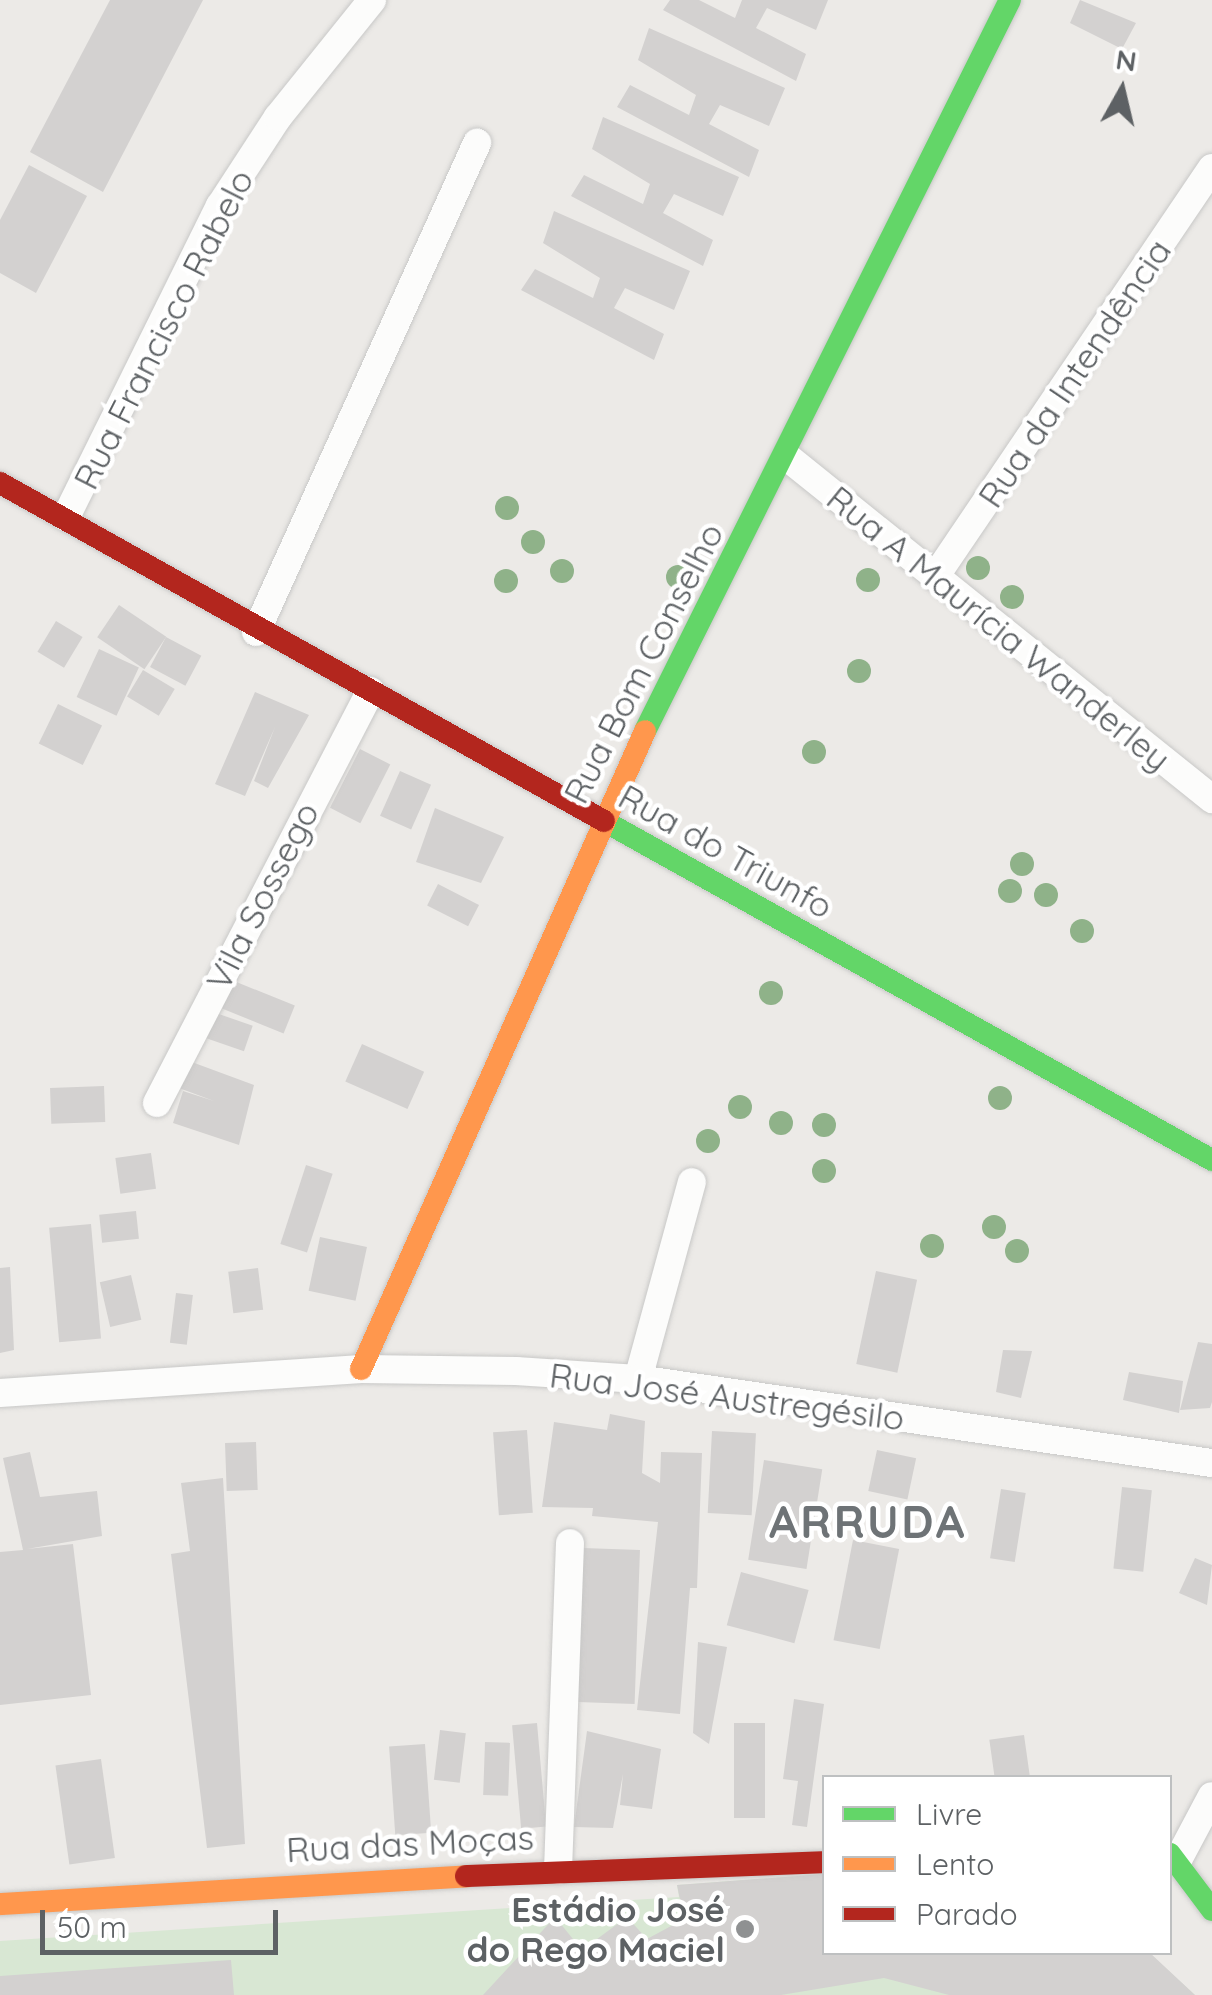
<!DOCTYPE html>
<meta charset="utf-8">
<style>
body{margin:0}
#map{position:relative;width:1212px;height:1995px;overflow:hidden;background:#eceae7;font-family:Quicksand,sans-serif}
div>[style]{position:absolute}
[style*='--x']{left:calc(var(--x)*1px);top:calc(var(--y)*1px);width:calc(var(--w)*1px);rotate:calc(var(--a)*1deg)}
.green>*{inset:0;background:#d8e7d3}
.building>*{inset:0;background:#d3d1d0;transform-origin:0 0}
.roads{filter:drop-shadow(0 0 2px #c8c8c7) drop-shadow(0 0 2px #c8c8c7)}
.street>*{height:28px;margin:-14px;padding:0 14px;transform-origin:14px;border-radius:14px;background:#fcfcfb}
.fast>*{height:22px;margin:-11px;padding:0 11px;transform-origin:11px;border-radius:11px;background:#63d668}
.slow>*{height:22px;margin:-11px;padding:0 11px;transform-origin:11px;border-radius:11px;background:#ff974d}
.jam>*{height:22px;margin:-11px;padding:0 11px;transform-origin:11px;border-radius:11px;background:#b3261e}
.trees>*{width:24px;height:24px;margin:-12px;border-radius:50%;background:#8fb289}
.dots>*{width:28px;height:28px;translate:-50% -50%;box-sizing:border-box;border:5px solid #fff;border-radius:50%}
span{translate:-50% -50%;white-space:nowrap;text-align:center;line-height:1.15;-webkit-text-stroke:9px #fff;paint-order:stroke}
.street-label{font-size:35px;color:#5d6164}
.poi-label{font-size:35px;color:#5d6164;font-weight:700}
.right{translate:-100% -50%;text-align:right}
.district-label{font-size:45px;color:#6e7376;font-weight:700;letter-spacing:2.5px}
.legend{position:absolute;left:822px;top:1775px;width:350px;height:180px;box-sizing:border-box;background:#fff;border:2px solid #bec0c1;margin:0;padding:12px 18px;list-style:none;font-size:30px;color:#5d6164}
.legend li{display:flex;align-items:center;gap:20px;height:50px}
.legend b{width:50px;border:2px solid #bec0c1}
.north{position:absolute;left:1072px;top:40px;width:100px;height:100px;-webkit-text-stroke:8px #fff;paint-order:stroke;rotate:8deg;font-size:28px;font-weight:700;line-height:40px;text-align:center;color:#5d6164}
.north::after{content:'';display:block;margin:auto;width:35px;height:45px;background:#5d6164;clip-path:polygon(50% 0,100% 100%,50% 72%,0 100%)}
.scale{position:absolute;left:40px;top:1910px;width:238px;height:45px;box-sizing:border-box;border:5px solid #5d6164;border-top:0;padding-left:12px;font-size:30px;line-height:35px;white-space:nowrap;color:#5d6164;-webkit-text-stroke:8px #fff;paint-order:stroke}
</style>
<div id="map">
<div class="green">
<i style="clip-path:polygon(824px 1874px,824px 1952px,1149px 1953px,1195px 1995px,0 1995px,0 1941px,679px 1897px,677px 1885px)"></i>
</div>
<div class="building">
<i style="clip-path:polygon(110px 0,203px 0,103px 192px,30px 152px)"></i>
<i style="clip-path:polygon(670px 0,699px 0,735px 18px,742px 0,828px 0,816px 30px,767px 8px,756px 28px,806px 54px,796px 81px,663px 10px)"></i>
<i style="clip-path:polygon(1080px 0,1136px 23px,1122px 49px,1070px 23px)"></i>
<i style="clip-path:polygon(649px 28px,785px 88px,769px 126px,720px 105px,709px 124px,759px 150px,749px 177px,617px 107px,630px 85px,689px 115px,696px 95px,638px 60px)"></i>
<i style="clip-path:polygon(603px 117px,739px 177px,723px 216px,674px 194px,663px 213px,713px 240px,703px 266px,571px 196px,584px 175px,643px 204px,650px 184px,592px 149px)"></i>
<i style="clip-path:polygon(29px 165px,87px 196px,36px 293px,0 273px,0 220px)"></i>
<i style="clip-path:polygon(554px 211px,690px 271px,674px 310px,625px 288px,614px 308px,664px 334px,654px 360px,521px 290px,535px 269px,593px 298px,600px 278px,543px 243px)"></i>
<i style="left:119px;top:605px;width:57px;height:39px;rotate:34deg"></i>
<i style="left:56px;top:621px;width:31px;height:36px;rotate:31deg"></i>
<i style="left:166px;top:637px;width:40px;height:34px;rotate:28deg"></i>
<i style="left:99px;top:649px;width:44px;height:53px;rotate:25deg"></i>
<i style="left:143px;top:670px;width:37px;height:31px;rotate:31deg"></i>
<i style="clip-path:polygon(255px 692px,309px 715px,268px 788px,254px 781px,275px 727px,245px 796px,215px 784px)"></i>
<i style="left:58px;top:704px;width:49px;height:44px;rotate:26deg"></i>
<i style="left:360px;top:749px;width:34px;height:66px;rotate:27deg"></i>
<i style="left:400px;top:771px;width:34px;height:49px;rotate:24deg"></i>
<i style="clip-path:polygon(435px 808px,504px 837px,481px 883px,416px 862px)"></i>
<i style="left:438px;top:884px;width:46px;height:24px;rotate:27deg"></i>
<i style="left:229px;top:979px;width:71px;height:30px;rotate:22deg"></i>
<i style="left:213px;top:1012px;width:42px;height:27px;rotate:19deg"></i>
<i style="left:362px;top:1044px;width:68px;height:41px;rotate:24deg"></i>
<i style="clip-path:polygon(189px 1061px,254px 1085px,239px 1145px,173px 1123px,183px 1091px,214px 1101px,179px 1088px)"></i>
<i style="left:104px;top:1086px;width:36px;height:54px;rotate:88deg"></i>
<i style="left:151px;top:1153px;width:36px;height:36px;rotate:82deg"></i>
<i style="left:306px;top:1165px;width:28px;height:83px;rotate:18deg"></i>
<i style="left:136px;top:1211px;width:28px;height:37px;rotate:84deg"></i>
<i style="left:91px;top:1224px;width:115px;height:42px;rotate:85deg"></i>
<i style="left:320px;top:1237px;width:48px;height:55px;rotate:12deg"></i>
<i style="clip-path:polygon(10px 1267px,14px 1350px,0 1353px,0 1268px)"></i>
<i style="left:258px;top:1268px;width:42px;height:30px;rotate:83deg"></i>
<i style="left:876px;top:1271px;width:42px;height:95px;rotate:12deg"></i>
<i style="left:131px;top:1275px;width:46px;height:32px;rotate:77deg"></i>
<i style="left:176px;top:1293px;width:17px;height:50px;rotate:7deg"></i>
<i style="clip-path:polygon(1198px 1342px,1212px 1344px,1212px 1402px,1210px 1408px,1180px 1410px)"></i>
<i style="clip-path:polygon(1003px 1350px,1032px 1351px,1021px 1398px,996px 1392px)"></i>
<i style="clip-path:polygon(1129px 1372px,1183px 1381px,1179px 1413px,1123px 1400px)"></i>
<i style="clip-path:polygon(610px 1414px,645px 1421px,642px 1473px,660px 1483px,661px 1452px,702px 1453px,697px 1588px,690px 1588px,680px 1714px,637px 1710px,658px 1522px,592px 1516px,593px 1508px,542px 1507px,554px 1422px,607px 1430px)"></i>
<i style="left:527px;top:1430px;width:83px;height:34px;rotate:86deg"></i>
<i style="left:712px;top:1431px;width:44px;height:82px;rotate:3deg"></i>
<i style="left:256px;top:1442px;width:48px;height:31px;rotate:88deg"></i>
<i style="left:877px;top:1450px;width:40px;height:42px;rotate:12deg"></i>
<i style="clip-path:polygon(30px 1452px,40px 1497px,97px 1491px,102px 1536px,27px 1549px,73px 1544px,91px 1695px,0 1705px,0 1552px,23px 1550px,3px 1458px)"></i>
<i style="left:764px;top:1460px;width:59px;height:101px;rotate:9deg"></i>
<i style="clip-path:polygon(223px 1478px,245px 1844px,207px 1848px,171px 1554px,190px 1551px,181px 1483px)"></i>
<i style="left:1122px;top:1487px;width:30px;height:82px;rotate:6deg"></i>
<i style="left:1001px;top:1489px;width:25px;height:70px;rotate:9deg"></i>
<i style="left:853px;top:1540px;width:47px;height:102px;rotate:11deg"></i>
<i style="left:583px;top:1548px;width:57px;height:154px;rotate:2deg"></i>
<i style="clip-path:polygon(1195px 1558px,1212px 1565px,1207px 1605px,1179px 1593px)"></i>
<i style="left:741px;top:1572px;width:70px;height:55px;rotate:15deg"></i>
<i style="clip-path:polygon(698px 1642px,727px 1647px,709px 1744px,693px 1733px)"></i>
<i style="clip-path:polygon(794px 1699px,824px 1704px,807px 1827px,792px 1825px,798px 1781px,783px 1779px)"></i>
<i style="left:537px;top:1723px;width:104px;height:25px;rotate:85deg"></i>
<i style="left:734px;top:1723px;width:31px;height:95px"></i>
<i style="left:440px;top:1730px;width:26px;height:50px;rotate:7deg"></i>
<i style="clip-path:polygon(587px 1731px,661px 1749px,652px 1809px,620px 1805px,623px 1774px,613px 1828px,574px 1827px)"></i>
<i style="left:1024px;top:1735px;width:43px;height:35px;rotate:82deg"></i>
<i style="left:485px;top:1742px;width:25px;height:53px;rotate:2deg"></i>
<i style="left:425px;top:1744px;width:89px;height:36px;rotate:86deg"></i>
<i style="left:101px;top:1759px;width:100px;height:46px;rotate:82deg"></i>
<i style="clip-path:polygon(824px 1874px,824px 1952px,1149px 1952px,1195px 1995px,949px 1995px,884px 1978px,781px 1995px,483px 1995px,555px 1917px,582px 1950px,627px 1917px,647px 1939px,684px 1919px,677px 1885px)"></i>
<i style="clip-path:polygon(231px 1960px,234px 1995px,0 1995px,0 1976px)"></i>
</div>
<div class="roads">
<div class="street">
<i style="--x:787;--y:457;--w:546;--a:38.82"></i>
<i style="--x:66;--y:517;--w:347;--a:-63.7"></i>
<i style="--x:220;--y:206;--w:106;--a:-56.9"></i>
<i style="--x:278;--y:117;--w:150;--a:-51.2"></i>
<i style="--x:935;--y:577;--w:494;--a:-55.9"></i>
<i style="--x:256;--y:632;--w:537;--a:-65.68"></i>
<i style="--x:157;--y:1103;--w:464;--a:-62.6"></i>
<i style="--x:638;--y:1379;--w:204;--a:-74.7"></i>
<i style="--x:0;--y:1393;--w:362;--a:-3.8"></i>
<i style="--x:361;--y:1369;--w:155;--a:0.7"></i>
<i style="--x:516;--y:1371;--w:122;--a:3.8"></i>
<i style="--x:638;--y:1379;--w:580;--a:8.33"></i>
<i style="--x:1179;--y:1858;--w:70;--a:-62"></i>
<i style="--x:558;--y:1870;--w:327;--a:-87.9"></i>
</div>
<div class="fast">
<i style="--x:645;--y:731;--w:817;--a:-63.47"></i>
<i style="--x:604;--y:821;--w:696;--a:29.14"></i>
<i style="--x:1170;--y:1854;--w:70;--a:53.1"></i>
</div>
<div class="slow">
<i style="--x:361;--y:1369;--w:698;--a:-66"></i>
<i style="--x:0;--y:1904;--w:467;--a:-3.4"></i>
</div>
<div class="jam">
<i style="--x:0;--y:483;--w:692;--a:29.23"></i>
<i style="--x:466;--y:1876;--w:358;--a:-2.2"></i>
</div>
</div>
<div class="trees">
<i style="left:507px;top:508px"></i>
<i style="left:533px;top:542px"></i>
<i style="left:978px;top:568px"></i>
<i style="left:562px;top:571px"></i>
<i style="left:678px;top:577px"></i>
<i style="left:868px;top:580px"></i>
<i style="left:506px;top:581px"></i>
<i style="left:1012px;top:597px"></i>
<i style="left:859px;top:671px"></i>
<i style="left:814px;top:752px"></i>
<i style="left:1022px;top:864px"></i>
<i style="left:1010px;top:891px"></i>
<i style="left:1046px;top:895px"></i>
<i style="left:1082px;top:931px"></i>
<i style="left:771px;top:993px"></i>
<i style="left:1000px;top:1098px"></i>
<i style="left:740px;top:1107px"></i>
<i style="left:781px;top:1123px"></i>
<i style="left:824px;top:1125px"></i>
<i style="left:708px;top:1141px"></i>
<i style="left:824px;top:1171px"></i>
<i style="left:994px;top:1227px"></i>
<i style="left:932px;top:1246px"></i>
<i style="left:1017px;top:1251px"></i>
</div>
<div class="dots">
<i style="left:745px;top:1929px;background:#8f9192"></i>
</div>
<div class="street-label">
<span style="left:163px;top:329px;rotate:-63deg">Rua Francisco Rabelo</span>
<span style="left:1074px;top:373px;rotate:-56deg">Rua da Intendência</span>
<span style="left:999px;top:628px;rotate:39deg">Rua A Maurícia Wanderley</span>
<span style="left:643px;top:663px;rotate:-63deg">Rua Bom Conselho</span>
<span style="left:726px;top:851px;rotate:29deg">Rua do Triunfo</span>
<span style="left:262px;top:896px;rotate:-63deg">Vila Sossego</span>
<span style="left:727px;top:1396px;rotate:7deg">Rua José Austregésilo</span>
<span style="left:410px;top:1843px;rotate:-3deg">Rua das Moças</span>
</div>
<div class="poi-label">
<span class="right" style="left:725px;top:1929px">Estádio José<br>do Rego Maciel</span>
</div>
<div class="district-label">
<span style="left:868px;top:1522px">ARRUDA</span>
</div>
<ul class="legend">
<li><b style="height:12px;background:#63d668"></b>Livre</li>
<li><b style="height:12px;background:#ff974d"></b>Lento</li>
<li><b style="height:12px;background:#b3261e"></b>Parado</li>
</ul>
<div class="north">N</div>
<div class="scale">50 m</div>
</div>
